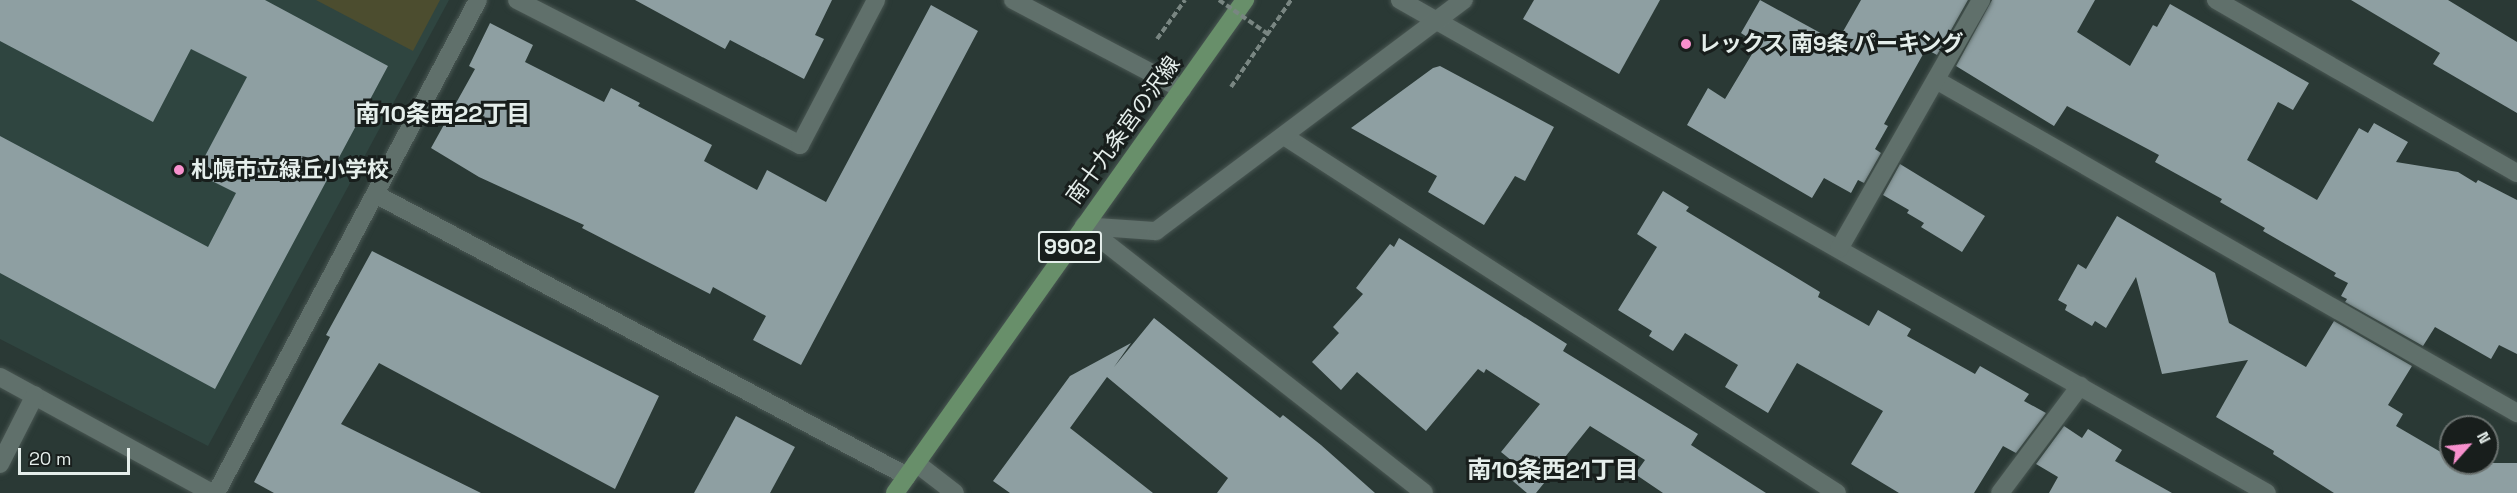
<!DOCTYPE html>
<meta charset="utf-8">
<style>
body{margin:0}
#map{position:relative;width:2517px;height:493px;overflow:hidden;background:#2a3935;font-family:"Space Grotesk","Noto Sans JP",sans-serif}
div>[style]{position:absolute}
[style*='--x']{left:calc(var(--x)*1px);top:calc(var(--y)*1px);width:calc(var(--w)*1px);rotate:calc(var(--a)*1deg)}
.built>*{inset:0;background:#2f4540}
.green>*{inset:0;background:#4c4d2f}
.building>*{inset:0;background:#8e9fa2}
.path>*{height:4px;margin-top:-2px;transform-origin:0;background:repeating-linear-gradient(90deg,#798682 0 6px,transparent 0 9px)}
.roads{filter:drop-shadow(0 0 2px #495652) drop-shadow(0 0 2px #495652)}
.minor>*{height:18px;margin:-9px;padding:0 9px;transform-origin:9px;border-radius:9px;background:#60706b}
.primary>*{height:18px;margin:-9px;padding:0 9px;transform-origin:9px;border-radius:9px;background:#688f6a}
.path-bridge>*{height:4px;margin-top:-2px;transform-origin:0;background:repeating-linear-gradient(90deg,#798682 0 6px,transparent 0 9px)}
.dots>*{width:16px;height:16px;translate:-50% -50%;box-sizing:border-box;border:3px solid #181e1c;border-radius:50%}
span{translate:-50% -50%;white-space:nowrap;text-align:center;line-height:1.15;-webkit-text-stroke:6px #181e1c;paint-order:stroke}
.shield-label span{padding:2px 4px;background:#181e1c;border:2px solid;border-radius:4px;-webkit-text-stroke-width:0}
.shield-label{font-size:21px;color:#e5eeeb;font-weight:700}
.poi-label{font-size:22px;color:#e5eeeb;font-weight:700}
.left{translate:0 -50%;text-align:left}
.street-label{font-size:22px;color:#e5eeeb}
.neighbourhood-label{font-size:24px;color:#e5eeeb;font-weight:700}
.north{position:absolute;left:2439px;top:415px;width:60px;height:60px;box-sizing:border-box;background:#181e1c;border:2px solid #6a716f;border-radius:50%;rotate:63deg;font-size:16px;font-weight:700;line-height:24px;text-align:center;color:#e5eeeb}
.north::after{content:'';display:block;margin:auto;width:21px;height:27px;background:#f790cd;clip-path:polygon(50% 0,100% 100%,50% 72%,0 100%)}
.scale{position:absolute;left:18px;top:448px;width:112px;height:27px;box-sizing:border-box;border:3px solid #e5eeeb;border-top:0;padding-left:8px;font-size:18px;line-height:21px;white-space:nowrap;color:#e5eeeb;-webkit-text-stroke:4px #181e1c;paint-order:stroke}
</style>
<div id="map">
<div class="built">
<i style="clip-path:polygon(0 0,449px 0,208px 446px,0 339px)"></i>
</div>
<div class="green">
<i style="clip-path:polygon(316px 0,440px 0,413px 51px)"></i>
</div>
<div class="building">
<i style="clip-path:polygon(0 0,265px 0,388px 66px,215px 389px,0 273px,0 136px,208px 247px,236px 193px,196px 173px,247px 77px,191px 49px,153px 122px,0 41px)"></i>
<i style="clip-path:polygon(635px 0,832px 0,815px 35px,824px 39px,804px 79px,730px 40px,725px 49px)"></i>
<i style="clip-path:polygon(1534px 0,1660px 0,1619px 74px,1523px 19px)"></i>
<i style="clip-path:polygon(1760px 0,1837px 42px,1861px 0,1968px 0,1937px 55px,1926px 49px,1884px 124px,1888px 126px,1875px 149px,1881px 153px,1864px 183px,1858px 180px,1851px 193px,1824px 178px,1812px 198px,1687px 125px,1708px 88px,1725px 99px,1758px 44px,1741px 33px)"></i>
<i style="clip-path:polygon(1992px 0,2095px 0,2077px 32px,2130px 66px,2153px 25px,2157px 27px,2170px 4px,2309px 83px,2293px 110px,2278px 102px,2247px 160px,2317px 200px,2359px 128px,2368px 133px,2374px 123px,2408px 142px,2396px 162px,2458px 172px,2476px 183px,2478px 180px,2517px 200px,2517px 354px,2499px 345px,2491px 359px,2435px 327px,2423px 346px,2345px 302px,2347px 299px,2341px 296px,2348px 283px,2334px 276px,2336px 273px,2263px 231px,2265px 228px,2220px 202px,2222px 199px,2155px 162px,2159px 155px,2067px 106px,2054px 126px,1956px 66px)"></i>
<i style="clip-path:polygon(2351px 0,2448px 0,2517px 42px,2517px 113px,2433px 64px,2440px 53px)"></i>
<i style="clip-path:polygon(931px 5px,978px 31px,801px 365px,753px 340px,766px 316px,713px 287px,710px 294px,582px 228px,584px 225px,479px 177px,431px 148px,475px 69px,469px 66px,490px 23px,533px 45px,525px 62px,604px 102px,611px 88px,640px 103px,638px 106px,712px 145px,704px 161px,757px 190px,767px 170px,826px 202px)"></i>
<i style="clip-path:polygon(1440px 66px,1554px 127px,1525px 181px,1515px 176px,1484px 225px,1428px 192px,1437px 176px,1351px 128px,1433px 68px)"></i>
<i style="clip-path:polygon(1900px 164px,1985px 216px,1962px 252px,1921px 227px,1924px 223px,1907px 213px,1909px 210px,1883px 195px)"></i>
<i style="clip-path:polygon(1663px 191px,1689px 207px,1686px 211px,1820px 292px,1818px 297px,1869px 326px,1878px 310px,1911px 329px,1907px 336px,1975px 374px,1980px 366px,2029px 394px,2024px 401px,2046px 413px,2016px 453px,2003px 446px,1974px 493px,1899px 493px,1851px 464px,1883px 411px,1797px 363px,1768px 413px,1725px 387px,1738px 365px,1685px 333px,1673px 351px,1649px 336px,1652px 331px,1618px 310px,1657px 247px,1637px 234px)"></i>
<i style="clip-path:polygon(2117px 216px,2215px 273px,2229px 323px,2306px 367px,2334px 321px,2412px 366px,2388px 405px,2403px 414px,2396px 426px,2451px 458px,2451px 463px,2517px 463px,2517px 493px,2334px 493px,2273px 454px,2274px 451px,2216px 417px,2248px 360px,2162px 374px,2136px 277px,2106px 328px,2095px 321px,2092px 326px,2065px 310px,2067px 305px,2058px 300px,2078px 264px,2086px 269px)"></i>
<i style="clip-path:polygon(1399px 238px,1567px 344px,1563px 351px,1698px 434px,1691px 445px,1766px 493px,1663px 493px,1635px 474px,1645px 460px,1590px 426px,1536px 493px,1527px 493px,1507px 476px,1517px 465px,1501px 452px,1540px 404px,1486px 369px,1484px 373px,1478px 369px,1426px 431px,1357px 372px,1341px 390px,1312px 362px,1339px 333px,1333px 327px,1363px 294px,1356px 288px,1390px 244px,1394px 247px)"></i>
<i style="clip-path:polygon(372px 251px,659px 396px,615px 489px,379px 363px,341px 424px,481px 493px,274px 493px,254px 482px,330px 337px,326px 335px)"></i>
<i style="clip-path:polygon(1154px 318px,1280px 418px,1283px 415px,1321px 445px,1375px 493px,1217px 493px,1228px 478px,1107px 377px,1070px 428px,1153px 493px,1010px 493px,993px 481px,1070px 376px,1131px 343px,1114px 367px)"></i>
<i style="clip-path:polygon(736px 416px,795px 447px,770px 493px,694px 493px)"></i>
<i style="clip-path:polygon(2064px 426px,2082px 438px,2088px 429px,2122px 450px,2115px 461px,2172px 493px,2049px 493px,2058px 477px,2036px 464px)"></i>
</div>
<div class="path">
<i style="--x:1157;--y:39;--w:48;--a:-54.3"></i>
<i style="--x:1231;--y:87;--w:106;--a:-55.4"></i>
</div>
<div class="roads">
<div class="minor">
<i style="--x:517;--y:0;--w:318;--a:27.1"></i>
<i style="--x:800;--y:145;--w:164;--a:-62.3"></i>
<i style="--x:1013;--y:0;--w:191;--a:27.8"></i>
<i style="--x:1400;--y:0;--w:997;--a:29.62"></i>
<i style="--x:2216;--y:0;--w:347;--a:29.9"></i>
<i style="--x:1936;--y:80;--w:670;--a:29.82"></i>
<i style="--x:1284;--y:136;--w:658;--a:32.85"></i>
<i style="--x:375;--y:194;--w:602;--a:27.93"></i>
<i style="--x:1084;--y:226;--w:72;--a:4"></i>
<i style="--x:1156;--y:231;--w:385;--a:-36.9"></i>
<i style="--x:1084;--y:226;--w:432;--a:38.1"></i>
<i style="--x:1839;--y:249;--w:287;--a:-60.3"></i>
<i style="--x:0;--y:377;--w:242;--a:28.7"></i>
<i style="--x:916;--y:463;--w:49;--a:37.6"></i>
<i style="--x:0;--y:464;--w:77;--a:-63.1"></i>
<i style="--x:216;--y:493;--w:558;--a:-62.01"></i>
<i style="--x:2000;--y:493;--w:134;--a:-53.2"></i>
</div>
<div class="primary">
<i style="--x:895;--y:493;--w:605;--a:-54.63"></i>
</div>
</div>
<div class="path-bridge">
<i style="--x:1219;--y:0;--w:60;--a:34.8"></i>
</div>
<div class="dots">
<i style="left:1686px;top:44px;background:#f790cd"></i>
<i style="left:179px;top:170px;background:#f790cd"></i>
</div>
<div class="shield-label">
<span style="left:1070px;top:247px">9902</span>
</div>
<div class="poi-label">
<span class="left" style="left:1698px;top:44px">レックス 南9条 パーキング</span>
<span class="left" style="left:191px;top:170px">札幌市立緑丘小学校</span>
</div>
<div class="street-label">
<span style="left:1123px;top:130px;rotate:-54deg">南十九条宮の沢線</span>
</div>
<div class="neighbourhood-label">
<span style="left:443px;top:114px">南10条西22丁目</span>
<span style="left:1553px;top:470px">南10条西21丁目</span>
</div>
<div class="north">N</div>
<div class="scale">20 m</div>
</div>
